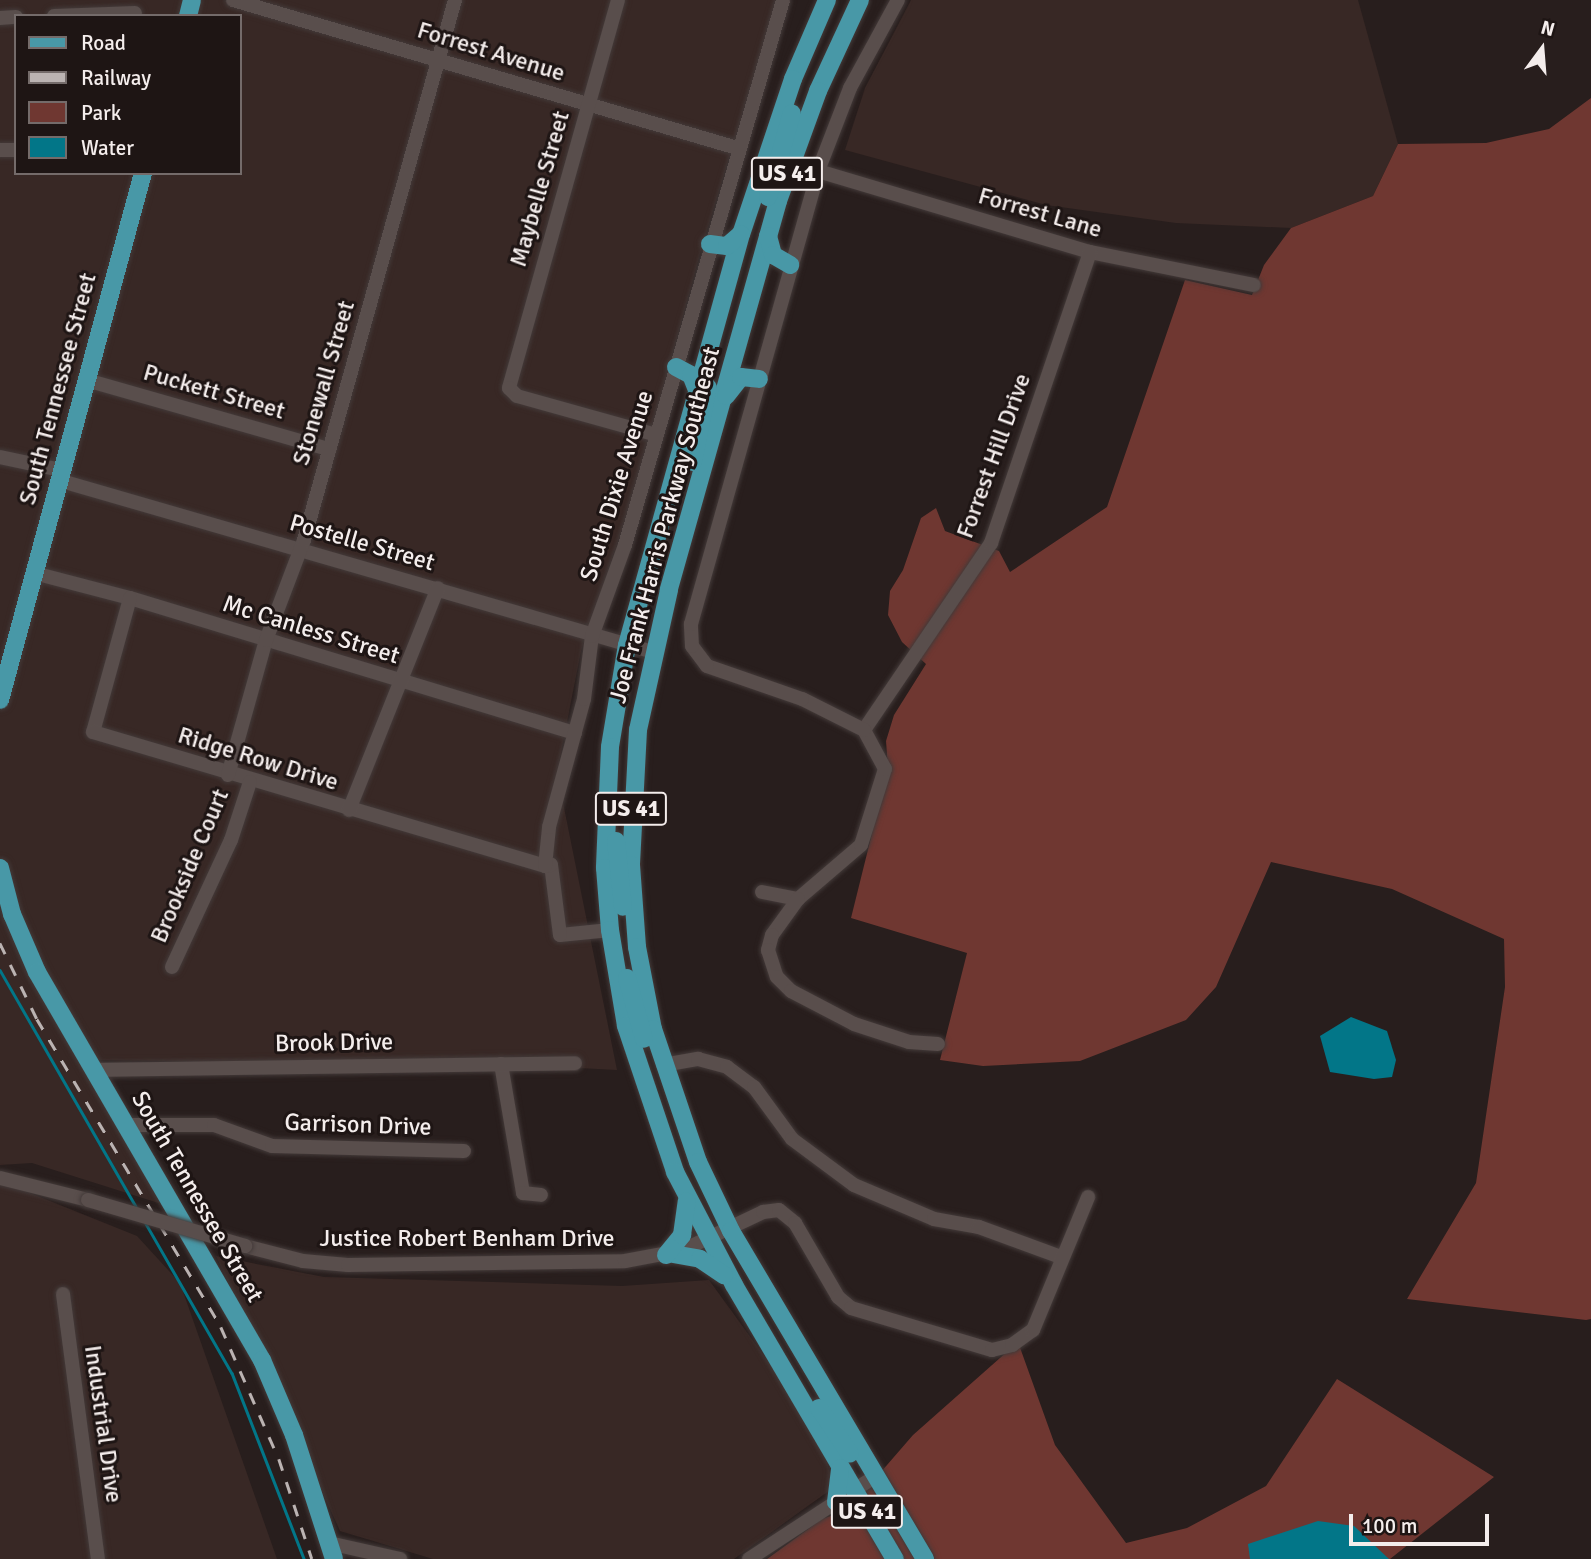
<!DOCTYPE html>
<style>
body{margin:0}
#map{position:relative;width:1591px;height:1559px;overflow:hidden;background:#281e1d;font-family:Signika,sans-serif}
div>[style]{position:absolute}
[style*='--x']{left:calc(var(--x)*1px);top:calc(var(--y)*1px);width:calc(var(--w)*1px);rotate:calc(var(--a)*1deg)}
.built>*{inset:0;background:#382825}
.green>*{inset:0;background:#6f3731}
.water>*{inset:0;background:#027688}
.stream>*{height:2.5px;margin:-1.25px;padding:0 1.25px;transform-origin:1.25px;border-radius:1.25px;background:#027688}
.roads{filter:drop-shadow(0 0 2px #433a39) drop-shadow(0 0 2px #433a39)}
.minor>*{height:14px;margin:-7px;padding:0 7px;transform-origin:7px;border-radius:7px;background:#594e4c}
.major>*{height:18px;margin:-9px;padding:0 9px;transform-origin:9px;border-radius:9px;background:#4898a7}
.rail>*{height:2.5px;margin-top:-1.25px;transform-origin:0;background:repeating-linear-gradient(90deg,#bbb3b2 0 12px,transparent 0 24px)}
.bridges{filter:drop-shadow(0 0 2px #433a39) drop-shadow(0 0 2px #433a39)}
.minor-bridge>*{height:14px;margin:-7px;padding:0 7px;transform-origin:7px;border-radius:7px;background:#594e4c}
span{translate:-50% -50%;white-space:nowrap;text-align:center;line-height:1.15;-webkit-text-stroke:6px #1e1514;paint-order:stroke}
.shield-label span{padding:2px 5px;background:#1e1514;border:2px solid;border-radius:5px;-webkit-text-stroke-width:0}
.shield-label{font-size:23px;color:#f4edec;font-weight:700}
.street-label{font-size:24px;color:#f4edec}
.legend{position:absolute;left:14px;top:14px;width:228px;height:161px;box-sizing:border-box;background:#1e1514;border:2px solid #746b6a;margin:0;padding:9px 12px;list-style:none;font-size:21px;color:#f4edec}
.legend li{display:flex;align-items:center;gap:14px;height:35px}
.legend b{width:35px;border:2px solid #746b6a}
.north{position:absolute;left:1507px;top:14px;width:70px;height:70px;-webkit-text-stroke:5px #1e1514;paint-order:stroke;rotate:16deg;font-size:19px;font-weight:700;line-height:28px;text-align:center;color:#f4edec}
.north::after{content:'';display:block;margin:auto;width:24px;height:32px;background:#f4edec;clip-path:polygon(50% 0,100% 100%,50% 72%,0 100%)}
.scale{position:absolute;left:1349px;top:1514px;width:140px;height:32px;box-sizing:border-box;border:4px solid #f4edec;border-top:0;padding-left:9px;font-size:21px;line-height:24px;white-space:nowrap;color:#f4edec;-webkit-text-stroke:5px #1e1514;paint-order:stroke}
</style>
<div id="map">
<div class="built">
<i style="clip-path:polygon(evenodd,0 0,777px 0,702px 247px,634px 494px,581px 651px,557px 773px,617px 1070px,501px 1064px,79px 1060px,168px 1206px,32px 1163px,0 1165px,0 0,16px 16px,240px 16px,240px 173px,16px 173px,16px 16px)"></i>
<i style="clip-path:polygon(911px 0,1358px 0,1398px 144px,1373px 196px,1291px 228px,1176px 223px,1046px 205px,845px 150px,865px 88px)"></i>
<i style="clip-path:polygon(0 1181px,137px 1236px,180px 1283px,277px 1559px,0 1559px)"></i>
<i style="clip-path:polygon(216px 1256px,324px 1277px,622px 1286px,709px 1280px,821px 1434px,833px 1488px,734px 1559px,433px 1559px,340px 1531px)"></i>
</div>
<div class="green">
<i style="clip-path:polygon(1591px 98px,1591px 1319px,1586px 1320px,1407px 1299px,1476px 1183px,1505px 987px,1504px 939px,1392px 889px,1271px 862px,1216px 987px,1186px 1020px,1080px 1061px,983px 1066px,940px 1060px,967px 953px,851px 918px,888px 769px,886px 741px,894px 715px,926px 664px,902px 642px,888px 615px,890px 591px,903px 570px,921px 518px,936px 508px,945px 531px,999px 551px,1010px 572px,1107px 507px,1185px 280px,1252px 295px,1264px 265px,1291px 228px,1373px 196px,1398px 144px,1486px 143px,1549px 129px)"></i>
<i style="clip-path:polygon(1018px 1342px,1055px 1445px,1126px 1543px,1187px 1528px,1266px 1486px,1337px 1379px,1494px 1477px,1390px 1559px,767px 1559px,822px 1519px,848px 1510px,913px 1435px)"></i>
</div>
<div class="water">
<i style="clip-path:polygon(1351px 1017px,1387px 1031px,1396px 1060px,1392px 1077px,1374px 1079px,1330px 1072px,1320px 1036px)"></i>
<i style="clip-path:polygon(1318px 1521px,1354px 1526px,1389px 1559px,1250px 1559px,1248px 1544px)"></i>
</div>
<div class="stream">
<i style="--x:0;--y:970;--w:277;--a:60.1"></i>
<i style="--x:145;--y:1222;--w:174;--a:60.1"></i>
<i style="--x:232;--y:1373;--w:199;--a:68.8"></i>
</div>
<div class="roads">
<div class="minor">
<i style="--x:233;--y:0;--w:525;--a:16.36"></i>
<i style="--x:618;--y:0;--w:403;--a:105.7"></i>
<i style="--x:509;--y:388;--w:11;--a:45"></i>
<i style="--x:517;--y:396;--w:145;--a:15.6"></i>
<i style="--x:54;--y:16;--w:81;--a:-2.1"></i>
<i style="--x:0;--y:18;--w:16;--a:-4"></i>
<i style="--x:0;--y:150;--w:16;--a:0"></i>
<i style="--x:818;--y:171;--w:284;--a:16.6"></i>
<i style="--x:1090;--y:252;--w:167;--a:11.4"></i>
<i style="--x:86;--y:380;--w:253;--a:15.9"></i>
<i style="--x:0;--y:457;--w:62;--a:12"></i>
<i style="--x:58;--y:480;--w:619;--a:16.12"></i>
<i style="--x:34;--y:573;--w:99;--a:14.6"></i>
<i style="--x:130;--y:598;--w:465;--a:16.9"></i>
<i style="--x:130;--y:598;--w:139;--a:105.4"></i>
<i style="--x:93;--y:732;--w:471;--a:16.5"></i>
<i style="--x:864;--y:730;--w:226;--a:-55.8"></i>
<i style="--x:991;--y:543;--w:307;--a:-71.2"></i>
<i style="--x:228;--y:775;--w:140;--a:-74.3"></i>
<i style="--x:266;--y:640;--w:107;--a:-69.2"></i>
<i style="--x:304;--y:540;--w:561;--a:-74.38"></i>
<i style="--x:349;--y:810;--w:239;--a:-68.2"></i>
<i style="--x:762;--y:892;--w:37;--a:11"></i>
<i style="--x:798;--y:899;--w:83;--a:-40.6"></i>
<i style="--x:861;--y:845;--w:80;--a:-72.5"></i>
<i style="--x:885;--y:769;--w:44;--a:-118.3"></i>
<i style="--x:864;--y:730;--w:69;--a:-153.4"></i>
<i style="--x:802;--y:699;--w:101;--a:-160.8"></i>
<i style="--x:707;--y:666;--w:25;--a:-127"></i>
<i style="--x:692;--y:646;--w:22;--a:-93"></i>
<i style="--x:691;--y:624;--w:470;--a:-74.3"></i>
<i style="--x:818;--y:171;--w:89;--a:-68.9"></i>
<i style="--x:850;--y:88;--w:100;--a:-61.4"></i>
<i style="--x:798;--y:899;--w:44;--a:125.8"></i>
<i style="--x:772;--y:935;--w:16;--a:105"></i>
<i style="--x:768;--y:950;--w:28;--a:72"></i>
<i style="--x:777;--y:977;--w:20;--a:45"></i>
<i style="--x:791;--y:991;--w:71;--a:27.6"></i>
<i style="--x:854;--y:1024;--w:58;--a:18.1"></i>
<i style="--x:909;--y:1042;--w:29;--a:4"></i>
<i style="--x:610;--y:930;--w:50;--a:174.3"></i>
<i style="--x:560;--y:935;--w:71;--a:-97.3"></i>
<i style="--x:551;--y:865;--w:6;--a:171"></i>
<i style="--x:545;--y:866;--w:39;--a:-84"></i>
<i style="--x:549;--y:827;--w:133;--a:-74.7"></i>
<i style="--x:584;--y:699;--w:64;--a:-82.8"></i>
<i style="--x:592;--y:636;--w:97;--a:-70.1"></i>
<i style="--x:625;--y:545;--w:567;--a:-73.83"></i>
<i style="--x:172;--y:967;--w:140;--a:-65.1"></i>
<i style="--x:231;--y:840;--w:61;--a:-71.9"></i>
<i style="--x:501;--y:1064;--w:131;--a:80.3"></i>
<i style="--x:523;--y:1193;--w:18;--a:6"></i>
<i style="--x:663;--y:1065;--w:36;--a:-10"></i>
<i style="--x:698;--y:1059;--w:30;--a:15"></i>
<i style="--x:727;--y:1067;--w:34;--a:37"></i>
<i style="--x:754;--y:1087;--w:64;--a:53.8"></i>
<i style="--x:792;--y:1139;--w:77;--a:36.6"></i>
<i style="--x:854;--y:1185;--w:87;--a:23"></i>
<i style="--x:934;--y:1219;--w:46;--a:10.1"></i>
<i style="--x:979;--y:1227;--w:87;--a:20.1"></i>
<i style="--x:94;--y:1070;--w:481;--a:-0.8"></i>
<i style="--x:128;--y:1125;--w:86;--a:0"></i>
<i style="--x:214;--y:1125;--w:62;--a:19.9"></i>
<i style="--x:272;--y:1146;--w:192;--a:1.5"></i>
<i style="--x:0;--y:1178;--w:91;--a:14"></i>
<i style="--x:245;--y:1246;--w:60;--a:14.5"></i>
<i style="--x:303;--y:1261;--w:45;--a:5.1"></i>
<i style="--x:348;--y:1265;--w:277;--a:-0.8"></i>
<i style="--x:625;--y:1261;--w:59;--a:-10.7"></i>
<i style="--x:683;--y:1250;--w:89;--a:-25.4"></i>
<i style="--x:763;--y:1212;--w:16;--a:-7"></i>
<i style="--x:779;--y:1210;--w:21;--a:39"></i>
<i style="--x:795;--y:1223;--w:86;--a:59.8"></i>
<i style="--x:838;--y:1297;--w:17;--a:40"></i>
<i style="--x:851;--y:1308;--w:147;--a:16.6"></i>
<i style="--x:992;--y:1350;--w:21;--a:-14"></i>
<i style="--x:1012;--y:1345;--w:26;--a:-36"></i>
<i style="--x:1033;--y:1330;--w:144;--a:-67.5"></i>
<i style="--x:63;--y:1294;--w:267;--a:82.5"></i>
<i style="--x:329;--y:1543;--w:73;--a:12.7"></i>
<i style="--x:749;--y:1559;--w:152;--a:-33.2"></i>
</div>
<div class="major">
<i style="--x:827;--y:0;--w:86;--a:113.3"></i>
<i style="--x:793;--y:79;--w:163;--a:108.5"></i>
<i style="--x:741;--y:234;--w:427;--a:105.5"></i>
<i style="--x:627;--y:645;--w:103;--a:99.5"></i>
<i style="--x:610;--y:747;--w:121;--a:92.4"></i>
<i style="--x:605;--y:868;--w:62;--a:85.4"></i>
<i style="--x:610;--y:930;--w:97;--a:80.5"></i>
<i style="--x:626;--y:1026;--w:154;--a:71.4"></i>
<i style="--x:675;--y:1172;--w:127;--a:62.4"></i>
<i style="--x:734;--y:1285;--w:318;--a:59.6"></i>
<i style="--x:860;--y:0;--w:100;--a:114.8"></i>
<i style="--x:818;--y:91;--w:117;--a:110"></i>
<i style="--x:778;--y:201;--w:404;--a:105.7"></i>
<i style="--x:669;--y:590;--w:143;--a:102.5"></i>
<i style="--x:638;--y:730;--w:135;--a:93"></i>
<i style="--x:631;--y:865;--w:82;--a:85.8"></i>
<i style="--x:637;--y:947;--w:84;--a:79"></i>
<i style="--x:653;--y:1029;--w:140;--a:71.3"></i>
<i style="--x:698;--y:1162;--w:76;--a:64.4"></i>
<i style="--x:731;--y:1231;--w:381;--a:59.4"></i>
<i style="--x:188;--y:16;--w:16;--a:-76"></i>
<i style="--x:768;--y:197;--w:87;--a:-74.1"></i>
<i style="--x:768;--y:236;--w:20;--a:75"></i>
<i style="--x:773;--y:255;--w:20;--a:30"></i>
<i style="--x:710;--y:244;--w:17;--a:7"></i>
<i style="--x:727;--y:246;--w:18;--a:-41"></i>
<i style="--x:676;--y:367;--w:17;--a:28"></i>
<i style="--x:691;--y:375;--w:16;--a:68"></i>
<i style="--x:726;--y:396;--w:24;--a:-52"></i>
<i style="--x:741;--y:377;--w:18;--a:6"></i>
<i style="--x:693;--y:462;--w:76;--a:-78.7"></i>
<i style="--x:0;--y:700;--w:546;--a:-74.82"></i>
<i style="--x:616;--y:841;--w:66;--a:83.9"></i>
<i style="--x:0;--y:868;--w:48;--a:75.4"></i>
<i style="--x:12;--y:914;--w:63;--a:66.7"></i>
<i style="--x:37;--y:972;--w:449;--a:59.9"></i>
<i style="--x:262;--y:1360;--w:82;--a:66.9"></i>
<i style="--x:294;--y:1435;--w:130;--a:72.1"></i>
<i style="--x:627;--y:978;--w:63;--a:74.4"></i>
<i style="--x:673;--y:1254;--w:27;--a:10"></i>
<i style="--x:700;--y:1259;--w:29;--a:34"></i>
<i style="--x:666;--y:1255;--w:26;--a:-51"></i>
<i style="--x:682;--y:1235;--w:34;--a:-82"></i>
<i style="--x:819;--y:1408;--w:55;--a:56"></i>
<i style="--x:836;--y:1502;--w:34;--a:-83"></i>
</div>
</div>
<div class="rail">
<i style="--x:0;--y:943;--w:85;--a:64"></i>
<i style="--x:37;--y:1019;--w:359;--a:59.1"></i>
<i style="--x:221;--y:1327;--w:144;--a:66.3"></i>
<i style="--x:279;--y:1459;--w:105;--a:71.7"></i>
</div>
<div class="bridges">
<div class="minor-bridge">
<i style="--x:88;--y:1200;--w:164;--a:16.3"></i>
</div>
</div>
<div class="shield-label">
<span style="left:787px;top:174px">US 41</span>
<span style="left:631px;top:809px">US 41</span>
<span style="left:867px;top:1512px">US 41</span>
</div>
<div class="street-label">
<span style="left:491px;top:52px;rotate:17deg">Forrest Avenue</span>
<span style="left:540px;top:189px;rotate:-74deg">Maybelle Street</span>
<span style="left:1040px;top:213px;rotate:16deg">Forrest Lane</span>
<span style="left:324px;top:383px;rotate:-74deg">Stonewall Street</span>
<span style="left:58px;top:389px;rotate:-75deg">South Tennessee Street</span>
<span style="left:214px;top:392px;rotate:16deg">Puckett Street</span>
<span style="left:994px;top:456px;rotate:-70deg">Forrest Hill Drive</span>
<span style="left:617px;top:486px;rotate:-73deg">South Dixie Avenue</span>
<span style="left:665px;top:525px;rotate:-75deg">Joe Frank Harris Parkway Southeast</span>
<span style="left:362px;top:543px;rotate:16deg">Postelle Street</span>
<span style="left:311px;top:630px;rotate:17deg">Mc Canless Street</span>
<span style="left:258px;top:759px;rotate:17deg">Ridge Row Drive</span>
<span style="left:190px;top:866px;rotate:-67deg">Brookside Court</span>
<span style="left:334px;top:1043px;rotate:-1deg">Brook Drive</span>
<span style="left:358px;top:1125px;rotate:2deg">Garrison Drive</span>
<span style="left:197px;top:1197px;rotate:60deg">South Tennessee Street</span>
<span style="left:467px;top:1239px">Justice Robert Benham Drive</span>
<span style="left:103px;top:1424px;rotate:82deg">Industrial Drive</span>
</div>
<ul class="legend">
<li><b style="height:9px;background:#4898a7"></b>Road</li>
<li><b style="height:9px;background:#bbb3b2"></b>Railway</li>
<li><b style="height:19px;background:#6f3731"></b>Park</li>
<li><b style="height:19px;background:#027688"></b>Water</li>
</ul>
<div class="north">N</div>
<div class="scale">100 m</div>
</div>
